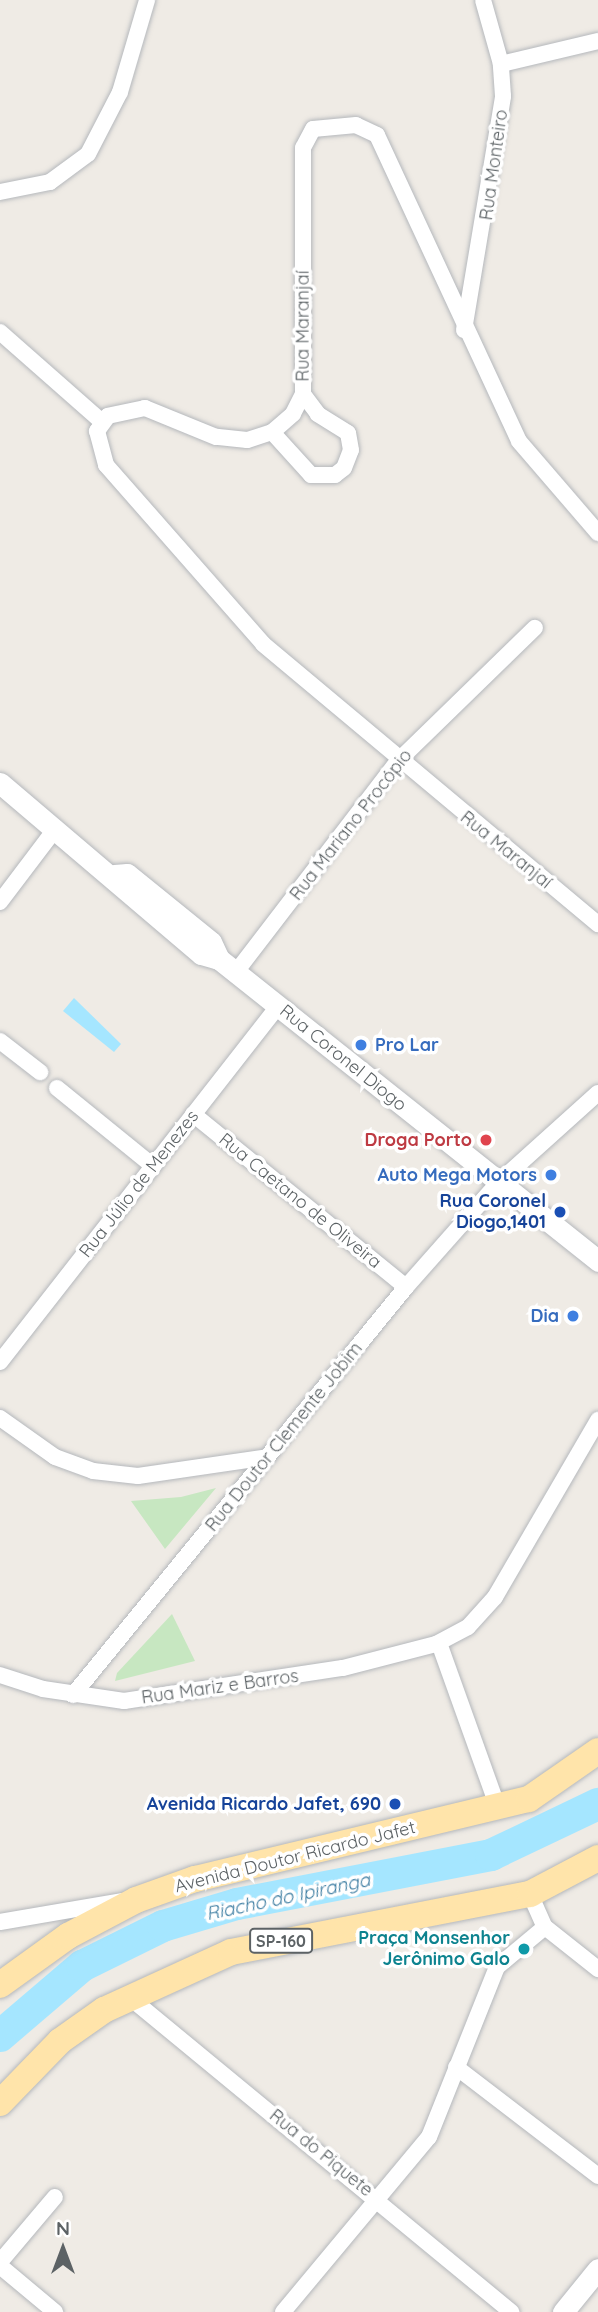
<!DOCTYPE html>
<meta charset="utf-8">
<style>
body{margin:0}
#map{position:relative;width:598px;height:2312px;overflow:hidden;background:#efebe5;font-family:Quicksand,sans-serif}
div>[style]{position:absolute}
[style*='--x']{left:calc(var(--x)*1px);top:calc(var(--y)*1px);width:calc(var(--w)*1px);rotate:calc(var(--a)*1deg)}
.green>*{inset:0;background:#c7e7c1}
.water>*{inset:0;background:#a5e6ff}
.river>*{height:32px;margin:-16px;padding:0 16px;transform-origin:16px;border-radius:16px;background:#a5e6ff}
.roads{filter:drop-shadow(0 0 2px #b5b8bc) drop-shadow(0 0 2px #b5b8bc)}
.minor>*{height:16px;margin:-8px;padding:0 8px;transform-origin:8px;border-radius:8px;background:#fff}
.tertiary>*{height:21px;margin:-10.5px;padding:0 10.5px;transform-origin:10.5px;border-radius:10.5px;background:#fff}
.primary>*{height:26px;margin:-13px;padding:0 13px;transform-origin:13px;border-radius:13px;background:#ffe4aa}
.dots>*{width:19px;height:19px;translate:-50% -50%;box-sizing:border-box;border:4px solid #fff;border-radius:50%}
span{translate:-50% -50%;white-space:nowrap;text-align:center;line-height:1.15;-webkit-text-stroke:7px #fff;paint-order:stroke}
.shield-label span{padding:2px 5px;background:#fff;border:2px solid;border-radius:5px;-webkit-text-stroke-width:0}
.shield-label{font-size:16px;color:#5c6265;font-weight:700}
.street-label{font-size:18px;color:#5c6265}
.shop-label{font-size:18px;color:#366cbe;font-weight:700}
.left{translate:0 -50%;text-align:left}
.right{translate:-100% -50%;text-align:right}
.health-label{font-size:18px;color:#be3a42;font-weight:700}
.transit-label{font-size:18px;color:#164399;font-weight:700}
.culture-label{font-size:18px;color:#0d838f;font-weight:700}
.water-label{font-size:19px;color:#3b7ca1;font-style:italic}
.north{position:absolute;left:28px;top:2214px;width:70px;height:70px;-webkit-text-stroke:5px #fff;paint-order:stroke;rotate:0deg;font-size:19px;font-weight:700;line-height:28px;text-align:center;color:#5c6265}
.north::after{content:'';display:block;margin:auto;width:24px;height:32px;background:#5c6265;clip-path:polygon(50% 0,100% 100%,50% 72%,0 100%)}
</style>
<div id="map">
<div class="green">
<i style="clip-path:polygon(216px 1488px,165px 1549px,131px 1501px,181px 1497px)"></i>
<i style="clip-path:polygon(172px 1614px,195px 1661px,115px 1681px,117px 1673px)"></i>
</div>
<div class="water">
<i style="clip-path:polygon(74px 998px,121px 1044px,114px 1052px,63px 1011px)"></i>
</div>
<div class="river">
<i style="--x:0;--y:2036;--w:108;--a:-40.5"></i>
<i style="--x:82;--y:1966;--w:90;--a:-26.3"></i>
<i style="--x:163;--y:1926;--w:77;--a:-16.6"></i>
<i style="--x:237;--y:1904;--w:259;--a:-10.9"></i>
<i style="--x:491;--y:1855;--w:119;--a:-25.5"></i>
</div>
<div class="roads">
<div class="minor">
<i style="--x:501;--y:64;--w:100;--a:-13.3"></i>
<i style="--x:0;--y:192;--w:51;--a:-11.3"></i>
<i style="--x:50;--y:182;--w:47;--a:-36.4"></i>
<i style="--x:88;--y:154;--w:70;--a:-62.7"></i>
<i style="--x:120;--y:92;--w:96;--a:-73.6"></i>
<i style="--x:464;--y:330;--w:237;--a:-80.5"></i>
<i style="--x:503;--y:96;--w:32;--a:-94"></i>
<i style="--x:501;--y:64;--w:66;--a:-105.7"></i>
<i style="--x:0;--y:332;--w:135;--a:41.4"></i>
<i style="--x:272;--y:432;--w:58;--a:47.8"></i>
<i style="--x:311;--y:475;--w:24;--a:0"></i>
<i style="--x:335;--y:475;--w:11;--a:-38"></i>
<i style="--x:344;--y:468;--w:19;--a:-69"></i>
<i style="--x:351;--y:450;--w:17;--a:-100"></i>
<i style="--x:348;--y:433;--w:36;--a:-148"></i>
<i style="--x:318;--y:414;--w:25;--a:-127"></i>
<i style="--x:598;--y:533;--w:121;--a:-130.7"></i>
<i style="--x:519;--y:441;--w:337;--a:-114.9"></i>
<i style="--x:377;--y:135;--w:23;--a:-155"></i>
<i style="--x:356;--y:125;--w:43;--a:174.7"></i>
<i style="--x:313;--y:129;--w:21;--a:118"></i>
<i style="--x:303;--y:148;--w:246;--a:90"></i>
<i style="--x:303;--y:394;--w:22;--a:117"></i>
<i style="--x:293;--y:414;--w:28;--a:139"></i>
<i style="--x:272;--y:432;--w:26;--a:162"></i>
<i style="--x:247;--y:440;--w:31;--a:-174"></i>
<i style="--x:216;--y:437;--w:77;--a:-157.8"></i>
<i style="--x:145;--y:408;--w:38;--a:168"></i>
<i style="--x:108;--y:416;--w:19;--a:126"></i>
<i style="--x:97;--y:431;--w:35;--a:75"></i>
<i style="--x:106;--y:465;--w:238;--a:48.7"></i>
<i style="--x:263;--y:644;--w:437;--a:39.9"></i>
<i style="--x:0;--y:902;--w:93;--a:-52.9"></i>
<i style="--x:236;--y:972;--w:266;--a:-52.5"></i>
<i style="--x:398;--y:761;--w:191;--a:-44.2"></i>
<i style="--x:0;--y:1041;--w:51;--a:37.8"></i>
<i style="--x:57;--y:1088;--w:124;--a:39.1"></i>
<i style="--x:193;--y:1114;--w:274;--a:39.1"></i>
<i style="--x:0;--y:1362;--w:452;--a:-52"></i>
<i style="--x:0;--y:1418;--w:67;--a:35.3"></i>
<i style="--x:55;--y:1457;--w:40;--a:20.2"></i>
<i style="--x:93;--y:1471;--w:45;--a:6.3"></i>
<i style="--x:138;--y:1476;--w:131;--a:-8.3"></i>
<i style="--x:439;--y:1643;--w:175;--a:70.3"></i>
<i style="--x:0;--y:1675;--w:45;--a:18"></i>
<i style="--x:43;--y:1689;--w:82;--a:8.4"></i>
<i style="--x:124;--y:1701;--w:221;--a:-8.6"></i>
<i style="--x:343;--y:1668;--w:96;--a:-14.5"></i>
<i style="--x:436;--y:1644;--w:36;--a:-28"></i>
<i style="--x:468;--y:1627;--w:40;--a:-48"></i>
<i style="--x:495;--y:1597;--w:205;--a:-59.8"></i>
<i style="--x:73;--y:1695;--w:527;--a:-50.78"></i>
<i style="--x:406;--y:1287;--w:140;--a:-48.5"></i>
<i style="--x:499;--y:1182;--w:133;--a:-42"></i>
<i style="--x:530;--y:1894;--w:36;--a:66"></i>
<i style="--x:545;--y:1927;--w:68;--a:38.4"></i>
<i style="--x:0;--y:1922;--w:125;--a:-9.7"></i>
<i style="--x:128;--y:1996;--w:497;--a:39.5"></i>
<i style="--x:456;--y:2067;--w:179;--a:37.5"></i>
<i style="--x:0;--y:2262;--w:85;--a:-49.8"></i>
<i style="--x:0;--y:2266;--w:72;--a:39.9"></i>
<i style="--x:283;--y:2312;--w:228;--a:-50.2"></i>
<i style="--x:429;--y:2137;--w:183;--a:-68.2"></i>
<i style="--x:497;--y:1967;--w:62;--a:-39.8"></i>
</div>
<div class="tertiary">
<i style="--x:0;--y:783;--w:264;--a:40.4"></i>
<i style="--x:201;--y:954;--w:19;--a:16"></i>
<i style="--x:114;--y:875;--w:13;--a:-4"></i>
<i style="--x:127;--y:874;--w:108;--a:39"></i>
<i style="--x:211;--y:942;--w:19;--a:65"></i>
<i style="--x:219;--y:959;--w:485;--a:38.5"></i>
<i style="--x:563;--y:2312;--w:55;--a:-50.9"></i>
</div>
<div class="primary">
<i style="--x:0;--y:1985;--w:84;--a:-35.8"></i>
<i style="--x:68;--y:1936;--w:77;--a:-27.9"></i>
<i style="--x:136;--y:1900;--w:63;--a:-19.6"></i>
<i style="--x:195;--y:1879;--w:343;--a:-13.5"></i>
<i style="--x:529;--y:1799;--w:84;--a:-34.8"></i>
<i style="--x:0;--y:2103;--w:86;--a:-45.9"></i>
<i style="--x:60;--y:2041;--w:54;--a:-35.2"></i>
<i style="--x:104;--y:2010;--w:140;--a:-24.5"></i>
<i style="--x:231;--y:1952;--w:305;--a:-11"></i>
<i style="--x:530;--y:1894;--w:77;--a:-27.9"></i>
</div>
</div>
<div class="dots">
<i style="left:361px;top:1045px;background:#3f7fe0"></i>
<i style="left:486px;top:1140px;background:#e0444e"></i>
<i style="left:551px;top:1175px;background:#3f7fe0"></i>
<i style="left:560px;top:1212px;background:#1a4fb4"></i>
<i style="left:573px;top:1316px;background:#3f7fe0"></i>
<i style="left:395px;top:1804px;background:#1a4fb4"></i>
<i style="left:524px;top:1949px;background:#0f9aa8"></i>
</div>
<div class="shield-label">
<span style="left:281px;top:1941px">SP-160</span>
</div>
<div class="street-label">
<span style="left:494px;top:165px;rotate:-82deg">Rua Monteiro</span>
<span style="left:303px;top:326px;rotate:-90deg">Rua Maranjaí</span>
<span style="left:351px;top:825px;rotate:-52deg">Rua Mariano Procópio</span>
<span style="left:506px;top:850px;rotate:39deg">Rua Maranjaí</span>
<span style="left:343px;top:1058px;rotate:39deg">Rua Coronel Diogo</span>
<span style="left:139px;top:1184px;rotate:-52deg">Rua Júlio de Menezes</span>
<span style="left:300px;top:1201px;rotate:39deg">Rua Caetano de Oliveira</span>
<span style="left:284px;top:1437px;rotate:-51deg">Rua Doutor Clemente Jobim</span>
<span style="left:220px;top:1687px;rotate:-8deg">Rua Mariz e Barros</span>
<span style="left:295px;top:1857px;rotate:-14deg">Avenida Doutor Ricardo Jafet</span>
<span style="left:321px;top:2153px;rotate:39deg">Rua do Piquete</span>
</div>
<div class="shop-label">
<span class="left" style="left:375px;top:1045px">Pro Lar</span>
<span class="right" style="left:537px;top:1175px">Auto Mega Motors</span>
<span class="right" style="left:559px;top:1316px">Dia</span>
</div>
<div class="health-label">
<span class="right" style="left:472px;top:1140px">Droga Porto</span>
</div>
<div class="transit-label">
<span class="right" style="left:546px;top:1212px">Rua Coronel<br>Diogo,1401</span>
<span class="right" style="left:381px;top:1804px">Avenida Ricardo Jafet, 690</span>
</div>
<div class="culture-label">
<span class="right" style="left:510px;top:1949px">Praça Monsenhor<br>Jerônimo Galo</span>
</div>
<div class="water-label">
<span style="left:288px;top:1897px;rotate:-12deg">Riacho do Ipiranga</span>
</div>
<div class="north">N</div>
</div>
